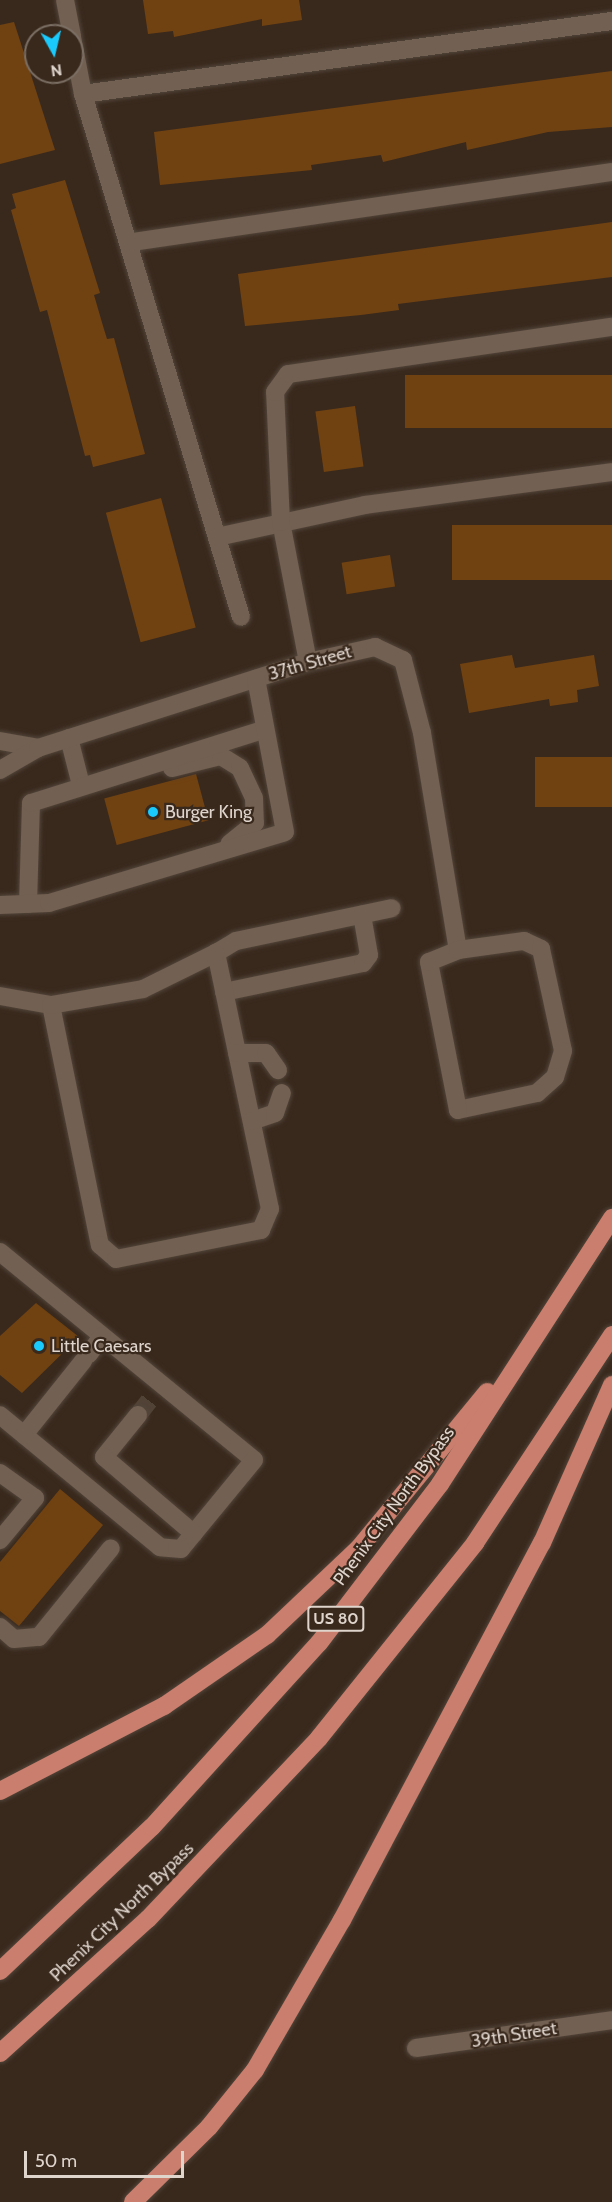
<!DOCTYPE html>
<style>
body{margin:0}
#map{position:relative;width:612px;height:2202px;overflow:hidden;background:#39291d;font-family:Cabin,sans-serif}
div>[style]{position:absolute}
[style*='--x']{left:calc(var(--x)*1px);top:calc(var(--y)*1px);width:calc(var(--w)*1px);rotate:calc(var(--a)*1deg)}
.building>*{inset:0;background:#714211;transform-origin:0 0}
.minor-tunnel>*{height:18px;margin-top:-9px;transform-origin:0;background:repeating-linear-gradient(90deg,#524337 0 18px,transparent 0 27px)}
.roads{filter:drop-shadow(0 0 2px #52453a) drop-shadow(0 0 2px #52453a)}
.minor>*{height:18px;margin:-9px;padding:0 9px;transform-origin:9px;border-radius:9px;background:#726052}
.highway>*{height:18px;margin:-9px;padding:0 9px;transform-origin:9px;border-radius:9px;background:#ca7e6d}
.dots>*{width:16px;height:16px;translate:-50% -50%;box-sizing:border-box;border:3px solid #39291d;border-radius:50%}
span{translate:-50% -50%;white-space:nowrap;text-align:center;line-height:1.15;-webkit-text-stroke:4.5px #39291d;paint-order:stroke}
.shield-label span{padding:2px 4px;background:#39291d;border:2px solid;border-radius:4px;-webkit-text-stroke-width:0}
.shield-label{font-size:16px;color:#dfd5cd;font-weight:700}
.street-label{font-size:18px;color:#dfd5cd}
.poi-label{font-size:18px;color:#dfd5cd}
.left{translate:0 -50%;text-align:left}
.north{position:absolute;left:24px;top:24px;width:60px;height:60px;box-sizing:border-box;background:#39291d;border:2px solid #7b6e63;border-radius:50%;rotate:172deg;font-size:16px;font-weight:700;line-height:24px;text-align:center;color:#dfd5cd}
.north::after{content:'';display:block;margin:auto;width:21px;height:27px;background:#1bcafc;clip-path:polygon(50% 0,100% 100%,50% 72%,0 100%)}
.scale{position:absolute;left:24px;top:2151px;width:160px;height:27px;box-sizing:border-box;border:3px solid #dfd5cd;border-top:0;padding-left:8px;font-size:18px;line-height:21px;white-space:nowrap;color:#dfd5cd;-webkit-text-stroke:4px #39291d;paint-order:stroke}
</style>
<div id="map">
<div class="building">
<i style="clip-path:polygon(143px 0,299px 0,302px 20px,262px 26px,262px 19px,174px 37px,173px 31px,148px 34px)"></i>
<i style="clip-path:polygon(14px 22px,55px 150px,0 164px,0 25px)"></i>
<i style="clip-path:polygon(612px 71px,612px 127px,548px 132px,467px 150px,466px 142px,383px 162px,381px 155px,311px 165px,312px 170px,160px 185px,154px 132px)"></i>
<i style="clip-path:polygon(65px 180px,100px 293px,94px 295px,103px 326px,107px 339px,114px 338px,145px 454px,93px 467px,90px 455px,85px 456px,47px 310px,40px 312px,11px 210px,16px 208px,12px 194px)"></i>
<i style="clip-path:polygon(612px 222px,612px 277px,398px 304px,399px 310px,361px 315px,245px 326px,238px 274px)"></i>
<i style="left:612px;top:375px;width:53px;height:207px;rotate:90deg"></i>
<i style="left:355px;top:406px;width:61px;height:40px;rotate:82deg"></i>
<i style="left:161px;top:498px;width:134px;height:57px;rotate:75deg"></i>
<i style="left:612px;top:525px;width:55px;height:160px;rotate:90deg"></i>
<i style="left:390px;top:555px;width:32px;height:49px;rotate:81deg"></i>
<i style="clip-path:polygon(512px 655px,515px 668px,594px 655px,599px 686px,577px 690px,578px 702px,550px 706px,549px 699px,469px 713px,460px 664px)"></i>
<i style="left:612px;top:757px;width:50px;height:77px;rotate:90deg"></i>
<i style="left:196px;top:774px;width:48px;height:95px;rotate:75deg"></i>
<i style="clip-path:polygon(36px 1303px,79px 1337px,22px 1393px,0 1375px,0 1336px)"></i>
<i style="clip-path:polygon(60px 1489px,103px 1525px,19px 1626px,0 1611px,0 1562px)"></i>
</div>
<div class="minor-tunnel">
<i style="--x:138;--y:1415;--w:24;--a:-52"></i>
</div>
<div class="roads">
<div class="minor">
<i style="--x:65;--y:0;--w:37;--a:79"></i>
<i style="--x:72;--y:37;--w:58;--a:79.1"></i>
<i style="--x:83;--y:94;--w:546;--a:73.19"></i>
<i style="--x:83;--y:94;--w:534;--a:-7.86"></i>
<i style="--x:132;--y:242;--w:485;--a:-8.3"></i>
<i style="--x:217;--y:537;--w:151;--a:-12.2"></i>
<i style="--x:365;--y:505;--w:249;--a:-7.6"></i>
<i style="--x:308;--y:662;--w:143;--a:-100.9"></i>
<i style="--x:281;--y:522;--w:130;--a:-92.6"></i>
<i style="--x:275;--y:392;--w:22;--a:-54"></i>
<i style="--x:288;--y:374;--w:327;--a:-8.3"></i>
<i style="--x:69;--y:738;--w:49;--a:75.7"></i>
<i style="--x:0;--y:741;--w:39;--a:10"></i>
<i style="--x:172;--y:768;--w:50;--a:-13.8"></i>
<i style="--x:221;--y:756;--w:22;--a:32"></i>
<i style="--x:240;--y:768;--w:33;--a:65"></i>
<i style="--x:254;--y:798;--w:25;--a:88"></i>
<i style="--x:255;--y:823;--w:33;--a:141"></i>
<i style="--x:0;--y:770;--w:44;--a:-30.1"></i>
<i style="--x:38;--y:748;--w:283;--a:-17.7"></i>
<i style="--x:308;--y:662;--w:69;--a:-12.6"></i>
<i style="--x:375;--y:647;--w:31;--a:25"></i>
<i style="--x:403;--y:660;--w:75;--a:75.4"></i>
<i style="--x:422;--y:733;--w:220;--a:80.6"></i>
<i style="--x:28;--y:904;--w:101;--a:-88.3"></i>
<i style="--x:31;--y:803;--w:245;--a:-17.5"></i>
<i style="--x:0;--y:905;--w:49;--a:-2.3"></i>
<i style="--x:49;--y:903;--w:246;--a:-16.7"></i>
<i style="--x:285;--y:832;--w:156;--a:-100.7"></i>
<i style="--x:524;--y:941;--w:19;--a:25"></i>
<i style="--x:541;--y:949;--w:104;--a:77.8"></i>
<i style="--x:563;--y:1051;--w:27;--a:107"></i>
<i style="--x:555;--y:1077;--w:24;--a:138"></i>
<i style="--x:537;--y:1093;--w:81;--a:167.9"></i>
<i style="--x:458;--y:1110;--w:151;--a:-101.1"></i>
<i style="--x:429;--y:962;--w:31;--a:-22"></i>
<i style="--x:458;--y:950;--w:67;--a:-7.8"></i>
<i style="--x:224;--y:992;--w:142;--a:-11.8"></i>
<i style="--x:363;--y:963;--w:10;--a:-53"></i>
<i style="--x:369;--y:955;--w:41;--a:-99.9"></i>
<i style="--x:0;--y:996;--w:52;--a:10"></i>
<i style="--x:51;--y:1005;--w:245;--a:78.5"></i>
<i style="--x:100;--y:1245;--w:21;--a:41"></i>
<i style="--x:116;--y:1259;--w:148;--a:-11.3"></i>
<i style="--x:261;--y:1230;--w:23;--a:-67"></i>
<i style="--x:270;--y:1209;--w:262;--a:-101.9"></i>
<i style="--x:216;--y:953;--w:23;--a:-31"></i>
<i style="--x:236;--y:941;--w:159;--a:-11.9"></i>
<i style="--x:51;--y:1005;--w:93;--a:-9.9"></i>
<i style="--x:143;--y:989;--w:81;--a:-26.3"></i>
<i style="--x:237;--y:1053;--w:29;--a:0"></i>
<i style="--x:266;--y:1053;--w:21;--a:55"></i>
<i style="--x:252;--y:1121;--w:24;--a:-19"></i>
<i style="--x:275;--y:1113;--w:21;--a:-71"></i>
<i style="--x:0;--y:1252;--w:328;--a:39.3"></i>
<i style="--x:254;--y:1460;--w:115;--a:129.4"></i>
<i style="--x:181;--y:1549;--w:21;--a:-175"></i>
<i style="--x:160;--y:1547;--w:207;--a:-140.5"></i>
<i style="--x:89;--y:1354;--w:22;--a:-54"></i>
<i style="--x:138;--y:1415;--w:54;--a:129"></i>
<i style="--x:104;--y:1457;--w:118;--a:40.5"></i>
<i style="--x:24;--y:1435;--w:95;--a:-51.4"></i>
<i style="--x:0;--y:1473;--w:43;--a:35.5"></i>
<i style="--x:35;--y:1498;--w:55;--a:129.8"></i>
<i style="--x:0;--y:1627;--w:18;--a:41"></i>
<i style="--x:14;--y:1639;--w:25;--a:-5"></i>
<i style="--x:39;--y:1637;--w:114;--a:-51"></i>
<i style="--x:416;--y:2048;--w:198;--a:-8.1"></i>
</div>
<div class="highway">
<i style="--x:0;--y:1791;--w:185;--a:-27.4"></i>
<i style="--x:164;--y:1706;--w:125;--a:-34.6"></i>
<i style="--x:267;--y:1635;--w:127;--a:-43.4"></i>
<i style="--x:359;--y:1548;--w:202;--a:-50.6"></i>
<i style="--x:0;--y:1971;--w:209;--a:-43.5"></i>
<i style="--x:152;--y:1827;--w:248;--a:-47.8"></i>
<i style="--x:319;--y:1643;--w:200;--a:-52.7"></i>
<i style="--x:440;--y:1484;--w:317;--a:-57.1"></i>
<i style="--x:0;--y:2053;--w:200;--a:-42.2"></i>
<i style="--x:148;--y:1919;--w:249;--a:-46.6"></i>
<i style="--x:319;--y:1738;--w:250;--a:-51.3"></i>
<i style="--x:475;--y:1543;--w:249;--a:-56.6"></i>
<i style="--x:133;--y:2202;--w:107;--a:-44.6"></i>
<i style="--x:209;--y:2127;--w:73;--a:-51.1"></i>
<i style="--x:255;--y:2070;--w:173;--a:-59.9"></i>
<i style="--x:342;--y:1920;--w:427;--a:-62.1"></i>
<i style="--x:542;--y:1543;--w:173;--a:-66.1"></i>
</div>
</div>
<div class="dots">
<i style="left:153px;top:812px;background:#1bcafc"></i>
<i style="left:39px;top:1346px;background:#1bcafc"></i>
</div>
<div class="shield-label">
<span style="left:336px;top:1619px">US 80</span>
</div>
<div class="street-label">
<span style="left:310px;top:663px;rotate:-16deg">37th Street</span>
<span style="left:394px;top:1506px;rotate:-54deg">Phenix City North Bypass</span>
<span style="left:122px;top:1912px;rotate:-44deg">Phenix City North Bypass</span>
<span style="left:514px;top:2035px;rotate:-9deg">39th Street</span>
</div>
<div class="poi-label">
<span class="left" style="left:165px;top:812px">Burger King</span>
<span class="left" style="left:51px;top:1346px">Little Caesars</span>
</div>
<div class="north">N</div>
<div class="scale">50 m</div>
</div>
